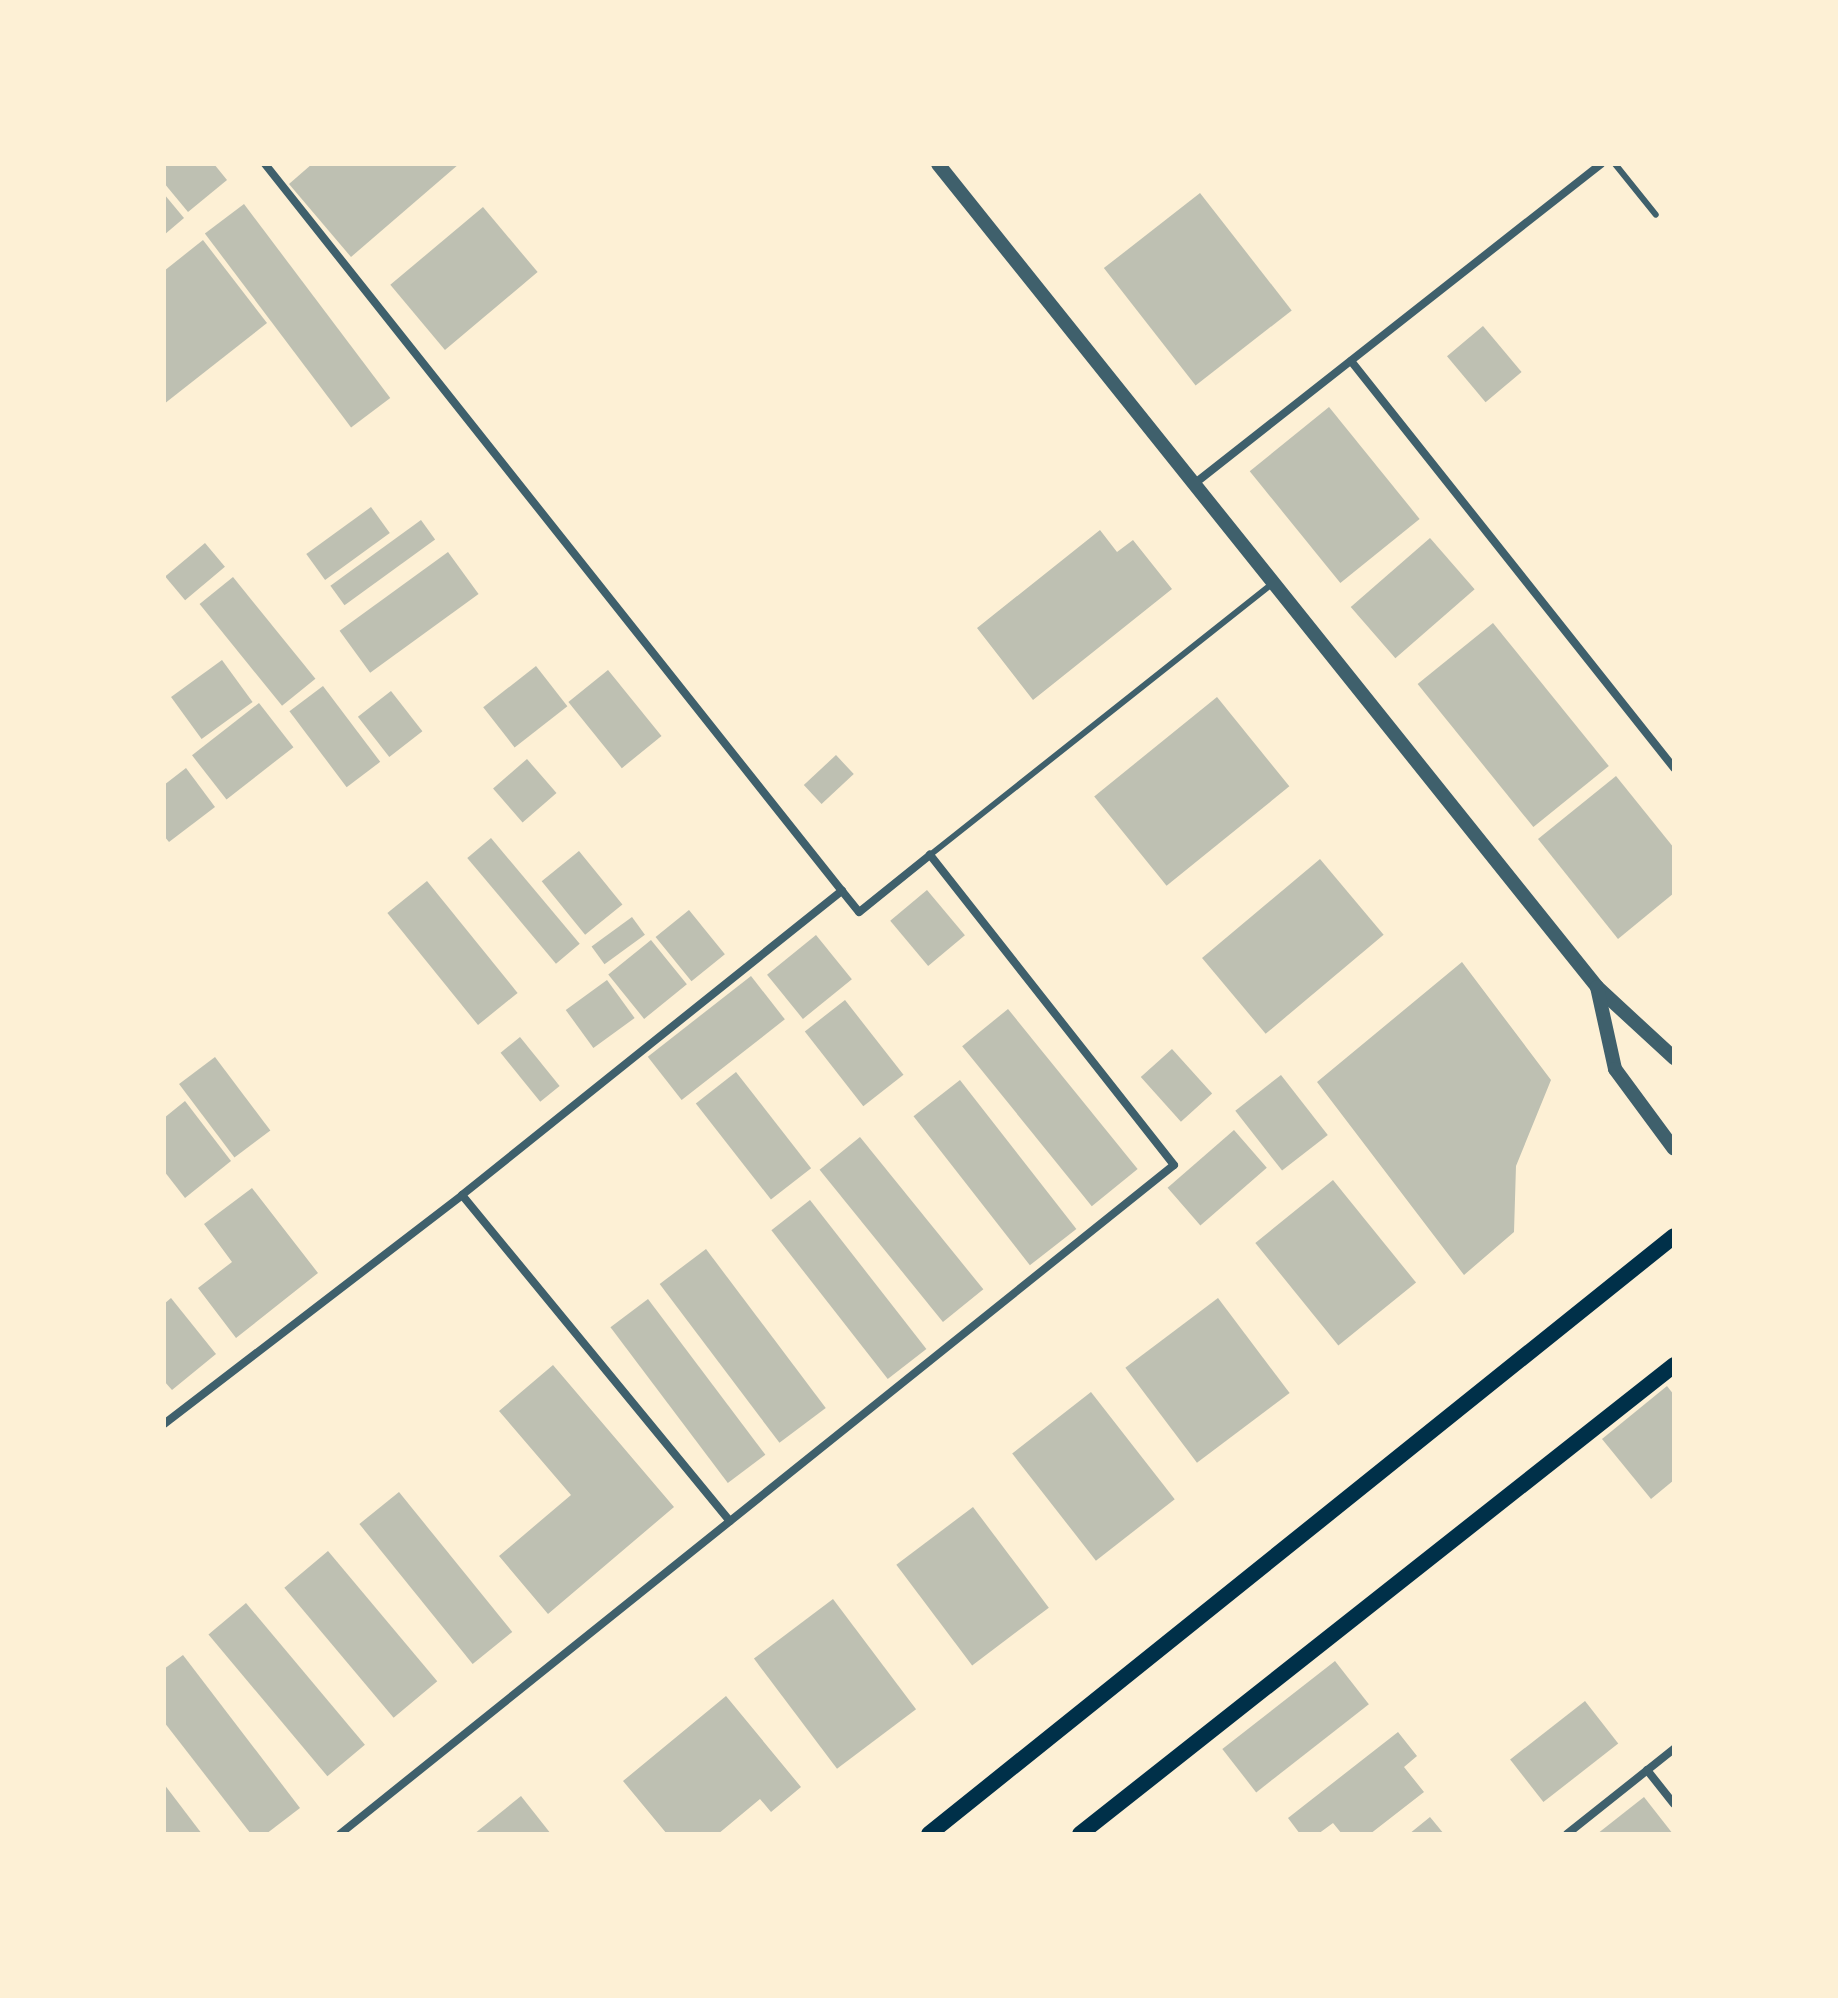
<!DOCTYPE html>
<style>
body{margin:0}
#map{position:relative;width:1838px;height:1998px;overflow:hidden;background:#fdf0d5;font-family:"Open Sans",sans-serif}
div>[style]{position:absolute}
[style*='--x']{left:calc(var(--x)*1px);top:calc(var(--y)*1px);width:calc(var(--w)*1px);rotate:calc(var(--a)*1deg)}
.building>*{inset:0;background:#bec0b2;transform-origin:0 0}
.service>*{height:6px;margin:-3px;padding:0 3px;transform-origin:3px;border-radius:3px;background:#3f606c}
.minor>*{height:8px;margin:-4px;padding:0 4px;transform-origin:4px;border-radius:4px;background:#3f606c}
.tertiary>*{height:14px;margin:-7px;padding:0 7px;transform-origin:7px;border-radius:7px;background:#3f606c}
.secondary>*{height:16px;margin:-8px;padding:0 8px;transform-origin:8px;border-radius:8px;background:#003049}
span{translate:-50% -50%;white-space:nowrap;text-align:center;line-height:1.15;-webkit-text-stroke:8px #fdf0d5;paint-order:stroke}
.frame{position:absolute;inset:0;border:166px solid #fdf0d5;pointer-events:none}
</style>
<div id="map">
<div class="building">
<i style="clip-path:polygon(164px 164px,214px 164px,227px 180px,188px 212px,164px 183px)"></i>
<i style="clip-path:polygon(312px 164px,459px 164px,351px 257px,289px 184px)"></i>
<i style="left:1200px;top:193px;width:149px;height:122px;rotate:52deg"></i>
<i style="clip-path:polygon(164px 194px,184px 218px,164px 235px)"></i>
<i style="left:244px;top:204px;width:243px;height:49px;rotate:53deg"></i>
<i style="left:483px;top:207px;width:85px;height:121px;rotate:50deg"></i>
<i style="clip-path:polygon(203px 240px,267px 323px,164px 404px,164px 271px)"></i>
<i style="left:1483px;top:326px;width:60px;height:47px;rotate:50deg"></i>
<i style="left:1329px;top:407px;width:144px;height:102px;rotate:51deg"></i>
<i style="left:371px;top:507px;width:32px;height:80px;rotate:54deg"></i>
<i style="left:421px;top:520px;width:24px;height:112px;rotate:54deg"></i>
<i style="clip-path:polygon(1100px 530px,1117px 552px,1133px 540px,1172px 589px,1033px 700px,977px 628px)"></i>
<i style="left:1430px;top:538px;width:68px;height:105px;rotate:49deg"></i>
<i style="left:205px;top:543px;width:31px;height:52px;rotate:50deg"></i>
<i style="left:448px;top:552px;width:52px;height:134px;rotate:54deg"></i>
<i style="left:233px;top:577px;width:131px;height:43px;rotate:51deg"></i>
<i style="left:1493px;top:623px;width:184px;height:97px;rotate:51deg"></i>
<i style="left:222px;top:660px;width:52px;height:63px;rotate:54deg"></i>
<i style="left:536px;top:666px;width:51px;height:67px;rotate:52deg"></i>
<i style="left:608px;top:670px;width:85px;height:51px;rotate:51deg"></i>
<i style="left:323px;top:686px;width:95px;height:42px;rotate:53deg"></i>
<i style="left:391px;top:691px;width:51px;height:42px;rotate:52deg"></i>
<i style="left:1217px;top:697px;width:115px;height:158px;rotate:51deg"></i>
<i style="left:259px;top:703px;width:56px;height:85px;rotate:52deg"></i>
<i style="left:836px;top:755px;width:26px;height:44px;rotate:47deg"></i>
<i style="left:527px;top:759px;width:45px;height:45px;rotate:49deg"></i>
<i style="clip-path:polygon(186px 768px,215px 807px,169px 842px,164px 836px,164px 785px)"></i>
<i style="clip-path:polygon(1616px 776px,1674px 848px,1674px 893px,1618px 939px,1538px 839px)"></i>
<i style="left:491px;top:838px;width:138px;height:31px;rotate:50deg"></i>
<i style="left:579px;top:851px;width:69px;height:48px;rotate:51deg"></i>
<i style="left:1320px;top:859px;width:99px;height:154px;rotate:50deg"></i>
<i style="left:427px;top:881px;width:144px;height:51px;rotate:51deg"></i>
<i style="left:927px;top:890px;width:59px;height:48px;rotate:50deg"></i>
<i style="left:689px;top:910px;width:57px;height:43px;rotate:51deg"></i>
<i style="left:632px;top:917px;width:22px;height:50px;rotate:54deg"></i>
<i style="left:816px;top:935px;width:57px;height:63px;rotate:51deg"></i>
<i style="left:651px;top:940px;width:57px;height:55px;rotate:51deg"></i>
<i style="clip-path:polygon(1462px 962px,1551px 1080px,1516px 1166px,1514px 1232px,1464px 1275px,1317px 1082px)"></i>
<i style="left:751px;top:976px;width:55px;height:131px;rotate:52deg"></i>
<i style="left:607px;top:980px;width:47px;height:51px;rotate:54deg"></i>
<i style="left:845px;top:1000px;width:95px;height:51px;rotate:52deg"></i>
<i style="left:1008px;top:1009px;width:206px;height:59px;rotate:51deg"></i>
<i style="left:520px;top:1037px;width:63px;height:25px;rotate:51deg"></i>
<i style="left:1172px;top:1049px;width:60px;height:42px;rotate:48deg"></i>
<i style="left:215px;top:1057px;width:92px;height:45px;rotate:53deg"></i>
<i style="left:736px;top:1072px;width:122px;height:51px;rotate:52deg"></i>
<i style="left:1281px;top:1075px;width:76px;height:58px;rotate:52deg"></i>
<i style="left:960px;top:1080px;width:189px;height:59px;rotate:52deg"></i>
<i style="clip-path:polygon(185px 1101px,231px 1161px,185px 1198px,164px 1171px,164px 1118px)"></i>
<i style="left:1234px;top:1130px;width:50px;height:88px;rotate:49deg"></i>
<i style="left:860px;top:1137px;width:196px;height:52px;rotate:51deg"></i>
<i style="left:1333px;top:1180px;width:132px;height:100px;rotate:51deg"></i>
<i style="clip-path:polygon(252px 1188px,318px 1273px,236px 1338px,198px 1288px,232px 1262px,204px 1224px)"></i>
<i style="left:810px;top:1200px;width:189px;height:49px;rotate:52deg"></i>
<i style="left:706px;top:1249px;width:199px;height:58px;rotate:53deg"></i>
<i style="clip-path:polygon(171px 1298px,216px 1354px,172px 1390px,164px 1381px,164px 1304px)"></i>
<i style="left:1218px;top:1298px;width:119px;height:116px;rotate:53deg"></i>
<i style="left:648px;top:1299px;width:195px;height:47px;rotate:53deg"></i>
<i style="clip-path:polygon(553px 1365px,674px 1507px,548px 1614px,499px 1556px,571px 1495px,499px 1411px)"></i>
<i style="clip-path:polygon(1667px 1386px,1674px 1395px,1674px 1480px,1651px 1499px,1602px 1439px)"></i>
<i style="left:1091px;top:1392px;width:136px;height:100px;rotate:52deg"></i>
<i style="left:399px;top:1492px;width:180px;height:51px;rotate:51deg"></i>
<i style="left:973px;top:1507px;width:126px;height:96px;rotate:53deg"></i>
<i style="left:328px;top:1551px;width:170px;height:57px;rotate:50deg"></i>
<i style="left:833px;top:1599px;width:138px;height:99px;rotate:53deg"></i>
<i style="left:246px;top:1603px;width:185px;height:49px;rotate:50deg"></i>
<i style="clip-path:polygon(183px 1655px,300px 1808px,266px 1834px,251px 1834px,164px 1722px,164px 1669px)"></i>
<i style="left:1335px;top:1661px;width:55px;height:143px;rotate:52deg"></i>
<i style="clip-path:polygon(726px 1696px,801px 1787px,771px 1812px,760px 1799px,718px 1834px,667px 1834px,623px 1781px)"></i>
<i style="left:1585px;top:1701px;width:54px;height:95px;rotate:52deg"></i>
<i style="clip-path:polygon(1398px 1732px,1417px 1756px,1404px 1767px,1424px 1792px,1370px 1834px,1342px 1834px,1333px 1823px,1318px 1834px,1300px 1834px,1288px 1818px)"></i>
<i style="clip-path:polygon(164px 1784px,202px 1834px,164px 1834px)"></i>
<i style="clip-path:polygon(521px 1796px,551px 1834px,474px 1834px)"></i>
<i style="clip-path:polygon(1644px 1797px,1673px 1834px,1597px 1834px)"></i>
<i style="clip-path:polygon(1430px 1817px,1444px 1834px,1409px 1834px)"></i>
</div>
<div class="service">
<i style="--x:1615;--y:164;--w:65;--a:51.2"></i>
<i style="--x:930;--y:855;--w:436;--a:-38.4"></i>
</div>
<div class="minor">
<i style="--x:1351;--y:361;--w:520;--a:51.56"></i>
<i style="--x:1194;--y:484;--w:518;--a:-38.18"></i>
<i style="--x:462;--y:1195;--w:422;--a:50.6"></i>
<i style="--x:164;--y:1424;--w:376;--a:-37.5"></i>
<i style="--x:462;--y:1195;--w:487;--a:-38.7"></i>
<i style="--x:842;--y:891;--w:928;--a:-128.44"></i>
<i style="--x:1647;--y:1770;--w:43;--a:51.5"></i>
<i style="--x:340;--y:1834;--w:1069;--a:-38.74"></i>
<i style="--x:1174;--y:1165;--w:395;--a:-128.2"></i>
<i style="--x:930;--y:855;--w:91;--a:141.2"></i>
<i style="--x:859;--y:912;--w:27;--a:-129"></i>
<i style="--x:1567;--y:1834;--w:137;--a:-38.5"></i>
</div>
<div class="tertiary">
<i style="--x:938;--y:164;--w:1054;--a:51.31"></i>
<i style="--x:1597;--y:987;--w:105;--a:42.7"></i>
<i style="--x:1597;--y:987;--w:84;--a:77.6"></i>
<i style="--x:1615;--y:1069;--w:99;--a:53.6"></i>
</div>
<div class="secondary">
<i style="--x:929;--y:1834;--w:955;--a:-38.75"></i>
<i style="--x:1080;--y:1834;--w:757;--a:-38.29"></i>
</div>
<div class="frame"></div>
</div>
